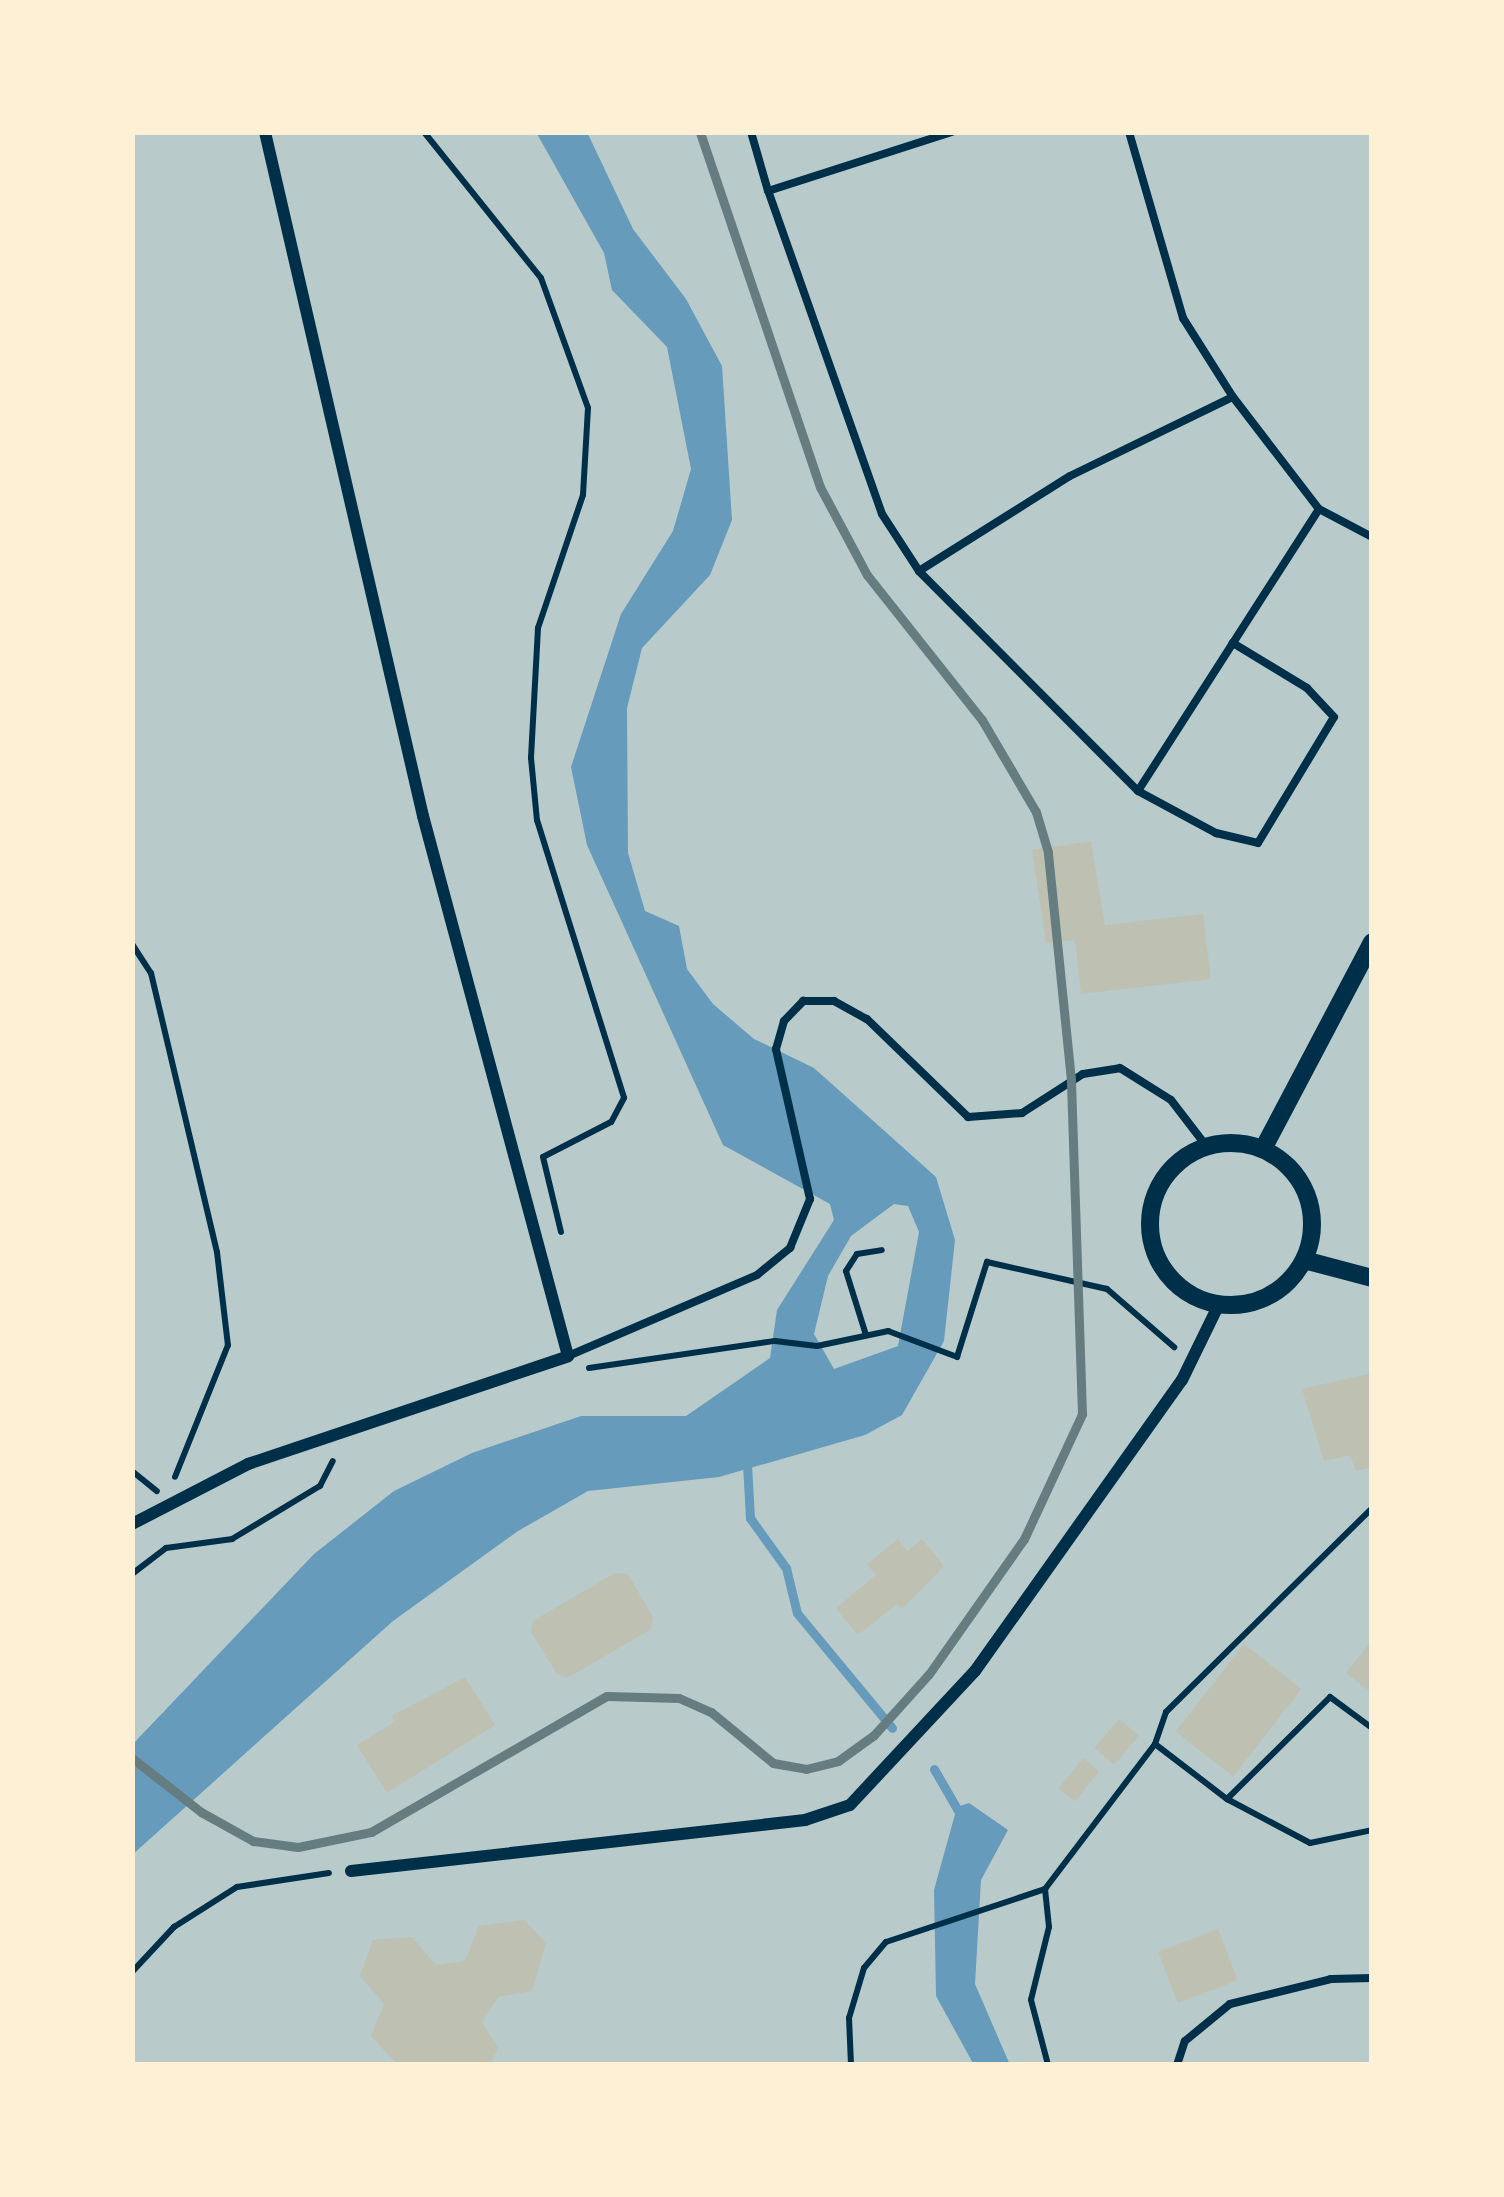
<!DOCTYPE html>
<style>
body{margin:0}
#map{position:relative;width:1504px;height:2197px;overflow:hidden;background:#fdf0d5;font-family:Arial,sans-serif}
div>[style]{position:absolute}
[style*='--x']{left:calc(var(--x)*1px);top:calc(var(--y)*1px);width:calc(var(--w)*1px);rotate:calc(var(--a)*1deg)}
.green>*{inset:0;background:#b9caca;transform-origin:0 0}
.water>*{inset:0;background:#669bbc}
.stream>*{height:9px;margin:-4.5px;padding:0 4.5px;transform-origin:4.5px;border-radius:4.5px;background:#669bbc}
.building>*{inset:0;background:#bec0b2;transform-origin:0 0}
.path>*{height:6px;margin:-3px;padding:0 3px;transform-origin:3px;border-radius:3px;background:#003049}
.service>*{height:8px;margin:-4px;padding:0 4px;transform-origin:4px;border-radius:4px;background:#003049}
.minor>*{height:12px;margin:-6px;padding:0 6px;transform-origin:6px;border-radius:6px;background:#003049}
.tertiary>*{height:18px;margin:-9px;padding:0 9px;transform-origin:9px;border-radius:9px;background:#003049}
.tertiary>.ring{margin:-9px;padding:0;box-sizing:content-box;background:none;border:18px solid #003049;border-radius:50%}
.rail>*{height:9px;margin:-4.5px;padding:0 4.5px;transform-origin:4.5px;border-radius:4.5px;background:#657d81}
span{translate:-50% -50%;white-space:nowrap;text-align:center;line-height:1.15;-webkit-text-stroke:9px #fdf0d5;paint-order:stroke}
.frame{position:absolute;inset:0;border:135px solid #fdf0d5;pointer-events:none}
</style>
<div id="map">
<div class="green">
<i style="left:132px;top:132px;width:1240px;height:1933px"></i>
</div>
<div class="water">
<i style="clip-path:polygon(evenodd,536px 132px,587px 132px,633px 229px,686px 299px,722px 366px,732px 520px,710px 575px,642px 648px,627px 708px,628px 853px,645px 911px,679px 926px,687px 969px,713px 1004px,754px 1039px,814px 1068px,936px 1177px,955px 1240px,944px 1341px,902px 1415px,865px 1435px,719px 1477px,588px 1491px,518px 1531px,393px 1621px,132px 1855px,132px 1745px,314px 1554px,394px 1491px,472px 1453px,581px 1416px,686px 1416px,770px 1358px,777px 1310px,834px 1220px,830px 1204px,723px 1145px,587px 845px,571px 767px,621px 614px,673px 531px,691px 469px,667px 347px,612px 290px,604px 253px,536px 132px,894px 1204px,908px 1206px,919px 1232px,898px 1346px,834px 1369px,814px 1334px,828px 1276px,851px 1236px,894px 1204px)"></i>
<i style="clip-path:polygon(969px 1803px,1008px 1830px,981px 1880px,975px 1984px,1010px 2065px,974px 2065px,936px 1996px,934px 1890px,957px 1807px)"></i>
</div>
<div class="stream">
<i style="--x:747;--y:1464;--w:54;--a:86.8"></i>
<i style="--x:750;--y:1518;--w:62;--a:54.2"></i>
<i style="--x:786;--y:1568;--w:46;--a:76.3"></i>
<i style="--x:797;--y:1613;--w:149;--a:50.4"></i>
<i style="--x:934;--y:1769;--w:52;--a:60"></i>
</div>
<div class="building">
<i style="clip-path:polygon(1091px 841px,1105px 925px,1203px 914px,1211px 979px,1081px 994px,1075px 940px,1046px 943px,1032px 850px)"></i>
<i style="clip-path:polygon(1372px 1373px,1372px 1467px,1356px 1471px,1350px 1455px,1324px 1461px,1302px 1389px)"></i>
<i style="clip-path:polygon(898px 1539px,907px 1551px,922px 1539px,944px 1566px,902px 1609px,897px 1604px,858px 1635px,836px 1608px,876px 1575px,867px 1564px)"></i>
<i style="clip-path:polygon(615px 1573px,628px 1574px,653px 1617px,650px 1630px,567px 1678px,557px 1674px,531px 1632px,533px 1621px)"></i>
<i style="clip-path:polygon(1372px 1640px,1372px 1693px,1346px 1673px)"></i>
<i style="left:1244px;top:1644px;width:73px;height:111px;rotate:38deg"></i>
<i style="clip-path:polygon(465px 1677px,495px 1725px,387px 1793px,357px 1745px,395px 1722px,392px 1716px)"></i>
<i style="left:1119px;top:1719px;width:26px;height:38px;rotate:40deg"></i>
<i style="left:1083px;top:1758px;width:21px;height:39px;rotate:39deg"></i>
<i style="clip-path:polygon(524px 1920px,546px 1943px,532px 1991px,498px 1997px,482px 2022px,498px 2048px,490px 2065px,398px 2065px,371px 2036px,384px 2004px,360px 1976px,373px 1940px,412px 1937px,436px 1965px,465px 1961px,479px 1926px)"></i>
<i style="left:1218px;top:1929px;width:55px;height:64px;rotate:69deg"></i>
</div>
<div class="path">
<i style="--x:424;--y:132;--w:187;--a:51.3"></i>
<i style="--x:541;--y:278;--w:138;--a:70.1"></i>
<i style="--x:588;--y:408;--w:87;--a:93.3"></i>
<i style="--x:583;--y:495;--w:140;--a:108.7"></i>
<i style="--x:538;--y:628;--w:130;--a:93.1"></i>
<i style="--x:531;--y:758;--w:62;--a:84.5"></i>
<i style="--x:537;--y:820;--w:291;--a:72.6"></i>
<i style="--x:624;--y:1098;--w:27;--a:118"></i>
<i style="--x:611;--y:1122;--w:76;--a:152.8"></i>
<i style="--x:543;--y:1157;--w:77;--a:76.5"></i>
<i style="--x:132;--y:944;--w:35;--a:57"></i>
<i style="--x:151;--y:973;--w:287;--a:76.7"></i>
<i style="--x:217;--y:1252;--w:94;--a:83.3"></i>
<i style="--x:228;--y:1345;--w:142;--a:111.9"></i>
<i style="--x:866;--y:1335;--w:67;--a:-107.4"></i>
<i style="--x:846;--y:1271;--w:20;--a:-57"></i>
<i style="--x:857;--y:1254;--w:25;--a:-9"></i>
<i style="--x:589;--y:1368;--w:188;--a:-8.3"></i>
<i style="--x:775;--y:1341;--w:42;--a:6.8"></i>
<i style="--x:817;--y:1346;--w:73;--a:-11.9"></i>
<i style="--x:888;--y:1331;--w:74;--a:20.6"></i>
<i style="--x:957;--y:1357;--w:100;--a:-72.5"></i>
<i style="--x:987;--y:1262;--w:123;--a:12.7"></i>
<i style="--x:1107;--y:1289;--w:89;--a:40.9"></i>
<i style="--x:132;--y:1471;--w:32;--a:39"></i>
<i style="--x:132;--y:1574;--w:43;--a:-37.4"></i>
<i style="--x:166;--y:1548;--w:67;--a:-7.8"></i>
<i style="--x:232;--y:1539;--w:103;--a:-31.1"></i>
<i style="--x:320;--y:1486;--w:28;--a:-63"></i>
<i style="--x:1155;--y:1744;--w:91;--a:37.4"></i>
<i style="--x:1227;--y:1799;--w:94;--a:27.9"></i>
<i style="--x:1310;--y:1843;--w:63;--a:-11.8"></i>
<i style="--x:1227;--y:1799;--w:145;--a:-44.7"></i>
<i style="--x:1330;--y:1697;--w:52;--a:36.4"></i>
<i style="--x:1045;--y:1889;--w:182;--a:-52.8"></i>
<i style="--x:1155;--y:1744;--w:34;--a:-71"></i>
<i style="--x:1166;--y:1712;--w:290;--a:-44.7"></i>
<i style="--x:132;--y:1972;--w:62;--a:-47"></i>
<i style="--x:174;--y:1927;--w:75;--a:-32.4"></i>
<i style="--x:237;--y:1887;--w:93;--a:-8.7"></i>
<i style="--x:851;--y:2065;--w:47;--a:-92.4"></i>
<i style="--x:849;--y:2018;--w:52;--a:-73.3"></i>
<i style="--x:864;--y:1968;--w:34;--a:-50"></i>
<i style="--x:886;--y:1942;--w:168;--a:-18.4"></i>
<i style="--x:1045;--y:1889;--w:38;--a:84"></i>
<i style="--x:1049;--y:1927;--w:75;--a:103.9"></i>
<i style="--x:1031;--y:2000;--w:67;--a:75.3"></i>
</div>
<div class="service">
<i style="--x:751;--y:132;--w:61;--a:73.9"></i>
<i style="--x:1129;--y:132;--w:194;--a:73.8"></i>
<i style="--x:1183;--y:318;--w:93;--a:57.7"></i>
<i style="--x:1319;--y:509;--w:335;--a:122.7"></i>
<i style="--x:1138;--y:791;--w:310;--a:-134.9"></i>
<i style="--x:919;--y:571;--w:178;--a:-32.2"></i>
<i style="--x:1070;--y:476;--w:181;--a:-25.9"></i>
<i style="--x:1233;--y:397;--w:141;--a:52.5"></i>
<i style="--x:1319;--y:509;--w:60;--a:27.8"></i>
<i style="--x:919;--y:571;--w:68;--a:-123"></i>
<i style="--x:882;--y:514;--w:343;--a:-109.4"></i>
<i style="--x:768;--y:191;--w:193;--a:-17.8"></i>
<i style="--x:1138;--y:791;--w:89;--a:28.3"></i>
<i style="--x:1216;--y:833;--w:43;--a:13.4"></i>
<i style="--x:1258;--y:843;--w:147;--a:-58.9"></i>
<i style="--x:1334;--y:717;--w:40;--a:-133"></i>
<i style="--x:1307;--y:688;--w:87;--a:-148.7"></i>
<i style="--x:568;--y:1356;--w:206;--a:-23.2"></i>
<i style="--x:757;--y:1275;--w:43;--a:-39.3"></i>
<i style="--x:790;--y:1248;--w:53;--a:-67.8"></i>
<i style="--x:810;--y:1199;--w:154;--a:-102.8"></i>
<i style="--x:776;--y:1049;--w:29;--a:-74"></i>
<i style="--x:784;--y:1021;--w:28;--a:-46"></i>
<i style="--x:803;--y:1001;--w:31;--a:0"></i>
<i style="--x:834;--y:1001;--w:38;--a:29"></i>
<i style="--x:867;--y:1019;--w:141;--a:44.1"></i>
<i style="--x:968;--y:1117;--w:54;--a:-4.2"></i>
<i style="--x:1022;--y:1113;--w:72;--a:-32.6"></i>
<i style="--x:1083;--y:1074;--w:37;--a:-9"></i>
<i style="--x:1120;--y:1068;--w:60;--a:32.1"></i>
<i style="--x:1171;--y:1100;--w:59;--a:52.5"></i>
<i style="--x:1177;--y:2065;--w:25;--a:-72"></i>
<i style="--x:1185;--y:2041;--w:58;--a:-39.4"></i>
<i style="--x:1230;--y:2004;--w:104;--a:-13.9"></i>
<i style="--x:1331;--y:1979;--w:41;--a:-1.4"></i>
</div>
<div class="minor">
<i style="--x:132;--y:1524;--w:131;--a:-27.3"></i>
<i style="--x:248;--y:1464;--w:338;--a:-18.6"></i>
<i style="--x:568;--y:1356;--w:559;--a:-105.03"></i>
<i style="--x:423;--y:816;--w:702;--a:-103.01"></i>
<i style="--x:351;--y:1871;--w:457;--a:-6.4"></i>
<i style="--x:805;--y:1820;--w:47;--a:-18.4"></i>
<i style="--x:850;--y:1805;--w:183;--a:-47"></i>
<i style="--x:975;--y:1671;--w:357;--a:-54.6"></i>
<i style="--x:1182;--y:1380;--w:85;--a:-64"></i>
</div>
<div class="tertiary">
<i class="ring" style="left:1150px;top:1143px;width:144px;height:144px"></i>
<i style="--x:1263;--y:1149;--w:234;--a:-62.2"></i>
<i style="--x:1304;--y:1260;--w:70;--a:14.8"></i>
</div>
<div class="rail">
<i style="--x:132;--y:1758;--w:88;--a:38"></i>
<i style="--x:201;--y:1812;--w:60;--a:29.1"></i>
<i style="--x:253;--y:1841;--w:45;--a:7.6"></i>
<i style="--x:298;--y:1847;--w:75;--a:-11.6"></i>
<i style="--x:371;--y:1832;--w:272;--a:-30"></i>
<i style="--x:607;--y:1696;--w:72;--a:1.6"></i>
<i style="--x:679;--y:1698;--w:35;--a:24"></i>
<i style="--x:711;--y:1712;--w:80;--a:39.4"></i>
<i style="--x:773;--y:1763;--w:34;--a:10"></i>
<i style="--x:806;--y:1769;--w:33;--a:-14"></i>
<i style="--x:838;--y:1761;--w:44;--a:-35.8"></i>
<i style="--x:874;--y:1735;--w:82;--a:-48"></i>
<i style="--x:929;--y:1674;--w:165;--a:-54.9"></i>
<i style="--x:1024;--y:1539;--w:138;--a:-65.1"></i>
<i style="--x:1082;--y:1414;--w:334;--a:-91.9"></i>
<i style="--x:1071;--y:1080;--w:229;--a:-95.8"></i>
<i style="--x:1048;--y:852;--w:42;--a:-106.7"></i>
<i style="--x:1036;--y:812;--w:107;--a:-120.4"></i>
<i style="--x:982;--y:720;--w:185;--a:-128.4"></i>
<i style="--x:867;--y:575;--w:100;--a:-118.1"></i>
<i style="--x:820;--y:487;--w:375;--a:-108.7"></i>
</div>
<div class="frame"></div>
</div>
